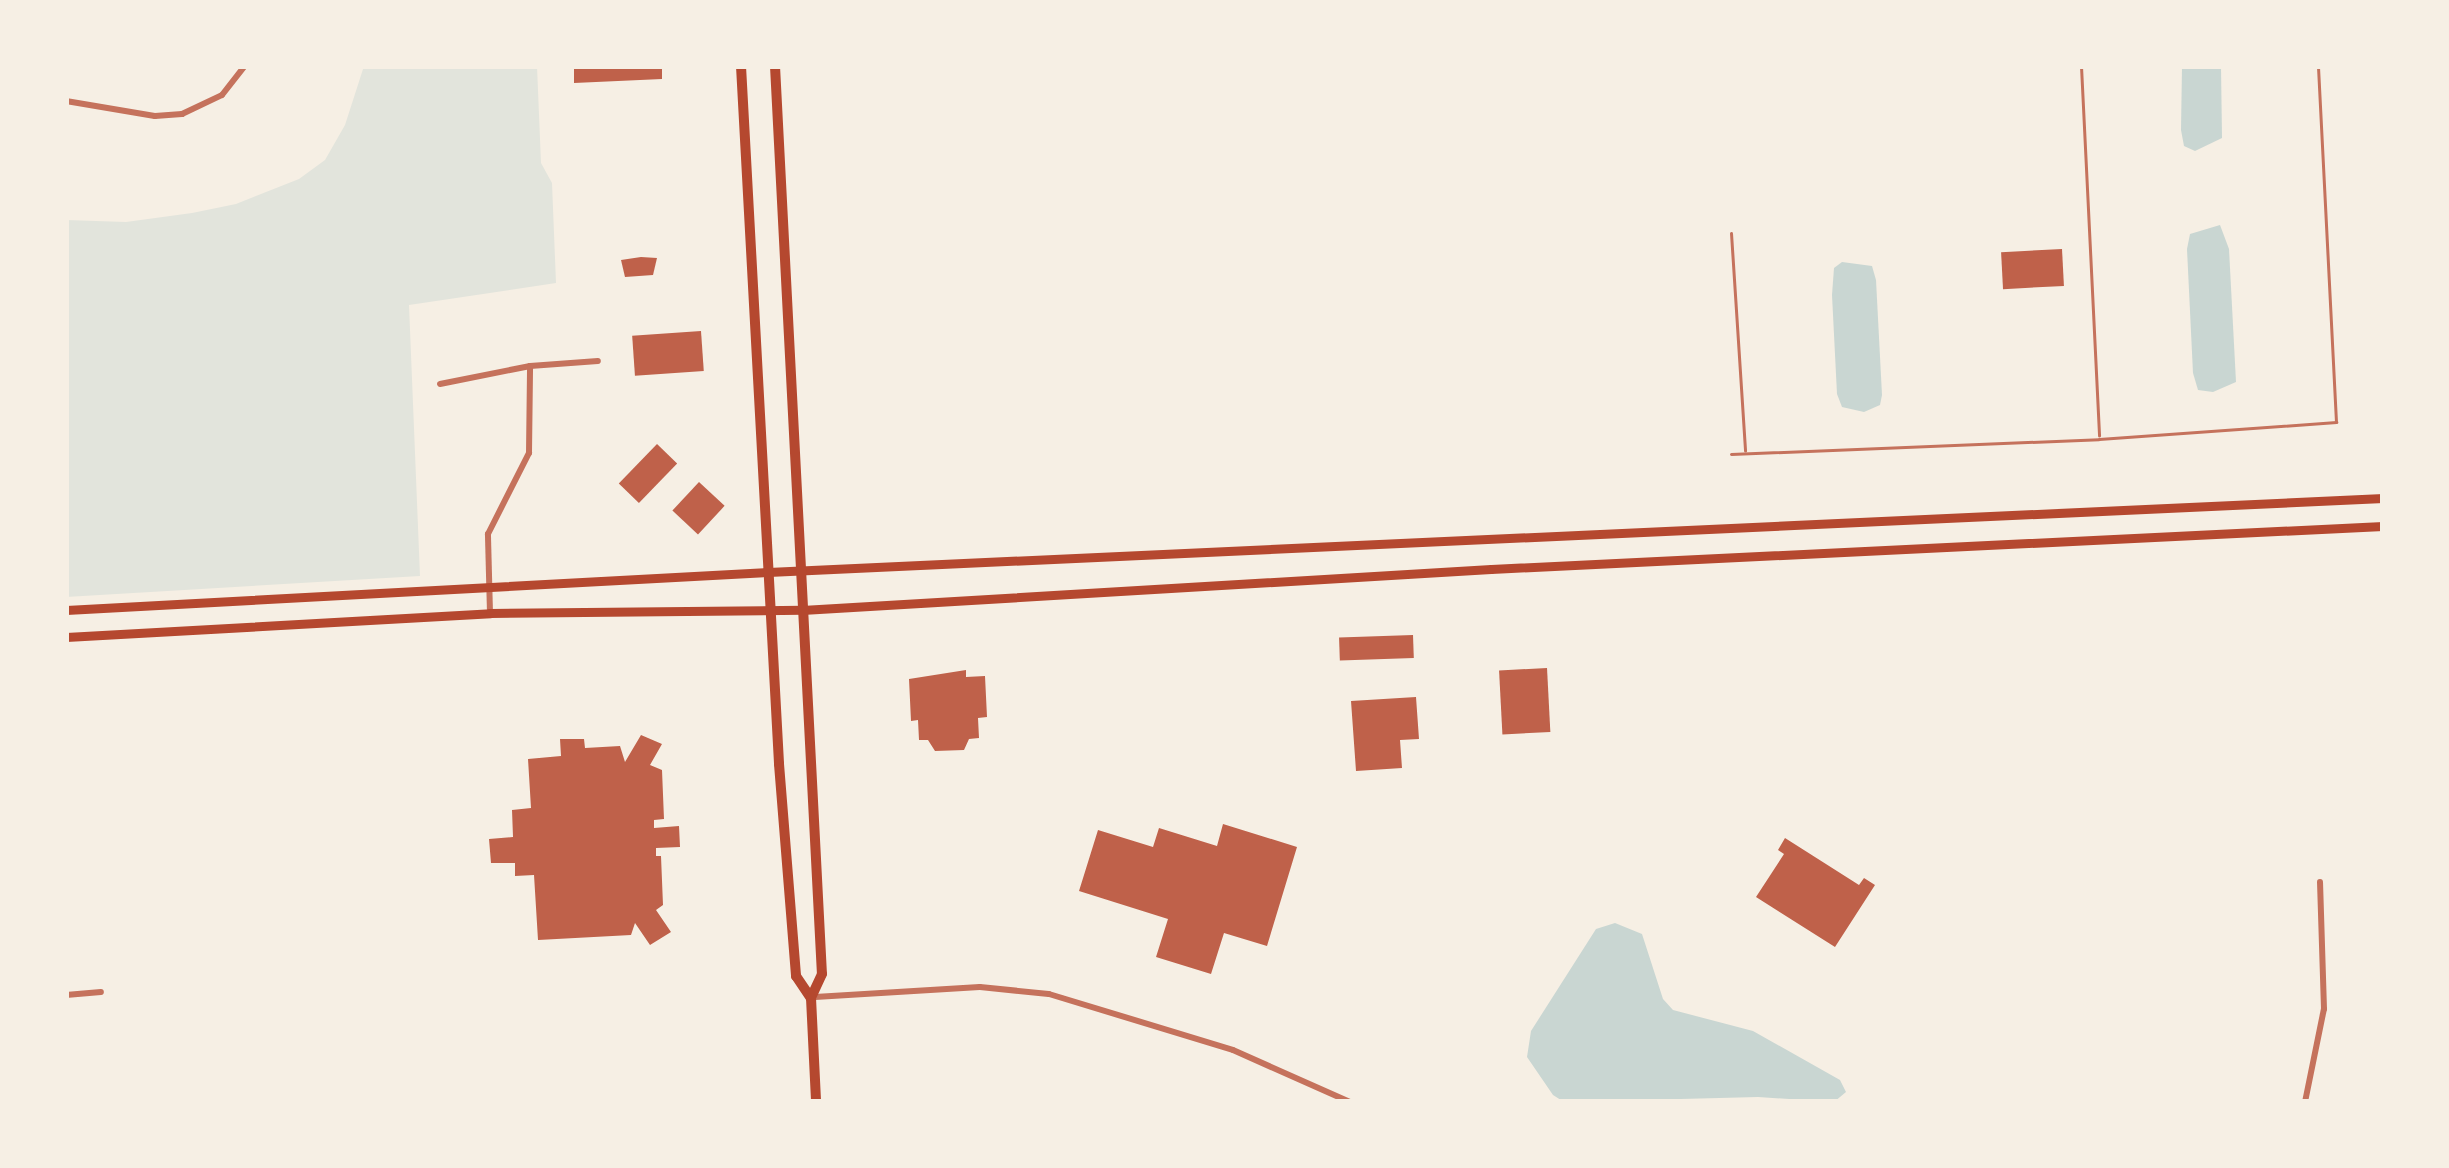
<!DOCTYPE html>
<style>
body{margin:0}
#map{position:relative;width:2449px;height:1168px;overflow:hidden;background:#f6efe4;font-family:"PT Sans",sans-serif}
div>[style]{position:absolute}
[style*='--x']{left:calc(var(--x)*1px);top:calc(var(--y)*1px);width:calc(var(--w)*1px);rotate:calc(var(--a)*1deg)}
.green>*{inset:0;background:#e2e4dc}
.water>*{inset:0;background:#c9d6d2}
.building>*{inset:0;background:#bf614a;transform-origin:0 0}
.service>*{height:3px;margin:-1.5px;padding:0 1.5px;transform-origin:1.5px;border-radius:1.5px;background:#c5725c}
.minor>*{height:6px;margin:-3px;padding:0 3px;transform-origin:3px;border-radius:3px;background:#c5725c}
.secondary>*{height:9px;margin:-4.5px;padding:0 4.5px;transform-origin:4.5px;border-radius:4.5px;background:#b5482f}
.primary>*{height:10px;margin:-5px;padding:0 5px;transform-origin:5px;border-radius:5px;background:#b5482f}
span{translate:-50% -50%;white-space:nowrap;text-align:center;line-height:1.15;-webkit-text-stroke:9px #f6efe4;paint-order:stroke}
.frame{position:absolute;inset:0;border:69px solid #f6efe4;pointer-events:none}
</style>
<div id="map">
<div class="green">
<i style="clip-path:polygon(364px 66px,537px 66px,541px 163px,552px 183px,556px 283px,409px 305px,420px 576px,66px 597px,66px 220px,126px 222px,192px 213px,236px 204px,299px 179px,325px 160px,345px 125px)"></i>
</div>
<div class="water">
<i style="clip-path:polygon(2182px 66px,2221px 66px,2222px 138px,2195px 151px,2184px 146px,2181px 130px)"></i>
<i style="clip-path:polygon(2220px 225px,2229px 249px,2236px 382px,2213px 392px,2198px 390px,2193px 373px,2187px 249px,2190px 234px)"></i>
<i style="clip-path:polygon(1842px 262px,1872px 266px,1876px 280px,1882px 395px,1880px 405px,1864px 412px,1842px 407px,1837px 394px,1832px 295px,1834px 268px)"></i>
<i style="clip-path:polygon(1615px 923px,1642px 934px,1663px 999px,1673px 1010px,1753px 1031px,1840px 1080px,1846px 1092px,1834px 1102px,1758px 1097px,1564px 1102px,1553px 1095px,1527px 1057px,1531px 1031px,1596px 929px)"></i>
</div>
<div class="building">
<i style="clip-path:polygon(574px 66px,662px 66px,662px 79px,574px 83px)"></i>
<i style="left:2062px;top:249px;width:37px;height:61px;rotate:87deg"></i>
<i style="clip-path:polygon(641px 257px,657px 258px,653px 275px,625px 277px,621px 260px)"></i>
<i style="left:701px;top:331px;width:40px;height:69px;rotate:86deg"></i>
<i style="left:657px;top:444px;width:28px;height:55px;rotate:44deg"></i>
<i style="left:699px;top:482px;width:35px;height:39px;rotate:43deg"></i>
<i style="left:1413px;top:635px;width:23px;height:74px;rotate:88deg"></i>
<i style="left:1547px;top:668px;width:64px;height:48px;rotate:87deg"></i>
<i style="clip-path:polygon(966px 670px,966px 677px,985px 676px,987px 717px,978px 718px,979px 738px,969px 739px,964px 750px,935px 751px,928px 740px,919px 740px,918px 720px,911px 721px,909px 679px)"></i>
<i style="clip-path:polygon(1416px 697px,1419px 739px,1400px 740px,1402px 768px,1356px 771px,1351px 701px)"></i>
<i style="clip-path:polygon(641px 735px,662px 744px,650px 765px,662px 770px,664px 819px,654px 820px,654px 828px,679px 826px,680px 847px,656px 848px,656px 856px,661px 856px,663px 905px,656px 910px,671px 932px,650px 945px,635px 923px,631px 935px,538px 940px,534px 875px,515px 876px,515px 863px,491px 863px,489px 839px,513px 837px,512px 810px,531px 808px,528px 759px,561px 756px,560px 739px,584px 739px,585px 748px,620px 746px,625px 762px)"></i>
<i style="clip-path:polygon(1223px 824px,1297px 847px,1267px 946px,1224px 933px,1211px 974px,1156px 957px,1168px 919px,1079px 891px,1098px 830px,1153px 847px,1159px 828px,1217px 846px)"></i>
<i style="clip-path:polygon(1785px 838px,1859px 885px,1864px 878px,1875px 885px,1835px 947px,1756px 897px,1784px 854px,1778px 850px)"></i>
</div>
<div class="service">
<i style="--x:2081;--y:66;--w:370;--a:87.2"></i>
<i style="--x:1731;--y:233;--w:218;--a:86.3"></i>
<i style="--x:1731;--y:454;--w:368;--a:-2.3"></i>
<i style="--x:2099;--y:439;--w:238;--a:-4.1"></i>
<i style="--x:2336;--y:422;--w:356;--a:-92.9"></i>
</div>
<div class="minor">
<i style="--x:66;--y:101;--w:90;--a:9.6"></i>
<i style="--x:155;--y:116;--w:27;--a:-4"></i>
<i style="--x:182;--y:114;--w:44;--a:-25.4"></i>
<i style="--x:222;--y:95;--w:37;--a:-52"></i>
<i style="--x:440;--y:384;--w:92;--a:-11.3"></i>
<i style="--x:530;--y:366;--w:68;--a:-4.2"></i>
<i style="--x:490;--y:613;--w:79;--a:-91.5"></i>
<i style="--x:488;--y:534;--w:91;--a:-63.2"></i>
<i style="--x:529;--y:453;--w:87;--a:-89.3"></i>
<i style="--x:66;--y:995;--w:35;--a:-5"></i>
<i style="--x:815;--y:997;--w:165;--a:-3.5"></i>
<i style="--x:980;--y:987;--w:69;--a:5.8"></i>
<i style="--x:1049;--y:994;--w:192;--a:16.9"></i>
<i style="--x:1233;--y:1050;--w:128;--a:24"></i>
<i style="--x:2305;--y:1102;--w:95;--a:-78.5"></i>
<i style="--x:2324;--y:1009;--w:127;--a:-91.8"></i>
</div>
<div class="secondary">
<i style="--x:66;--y:610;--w:703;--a:-3.1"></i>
<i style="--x:768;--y:572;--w:1617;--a:-2.62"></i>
<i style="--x:66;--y:637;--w:425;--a:-3.2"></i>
<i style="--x:490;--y:613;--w:312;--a:-0.6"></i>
<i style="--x:802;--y:610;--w:690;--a:-3.41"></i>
<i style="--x:1491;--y:569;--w:893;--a:-2.76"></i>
</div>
<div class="primary">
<i style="--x:741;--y:66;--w:699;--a:86.88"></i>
<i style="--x:779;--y:764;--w:213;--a:85.4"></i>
<i style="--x:796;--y:976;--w:27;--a:56"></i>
<i style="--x:775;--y:66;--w:909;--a:87.04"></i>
<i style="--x:822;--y:974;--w:26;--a:115"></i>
<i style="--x:811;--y:998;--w:104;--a:87.2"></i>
</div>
<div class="frame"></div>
</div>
